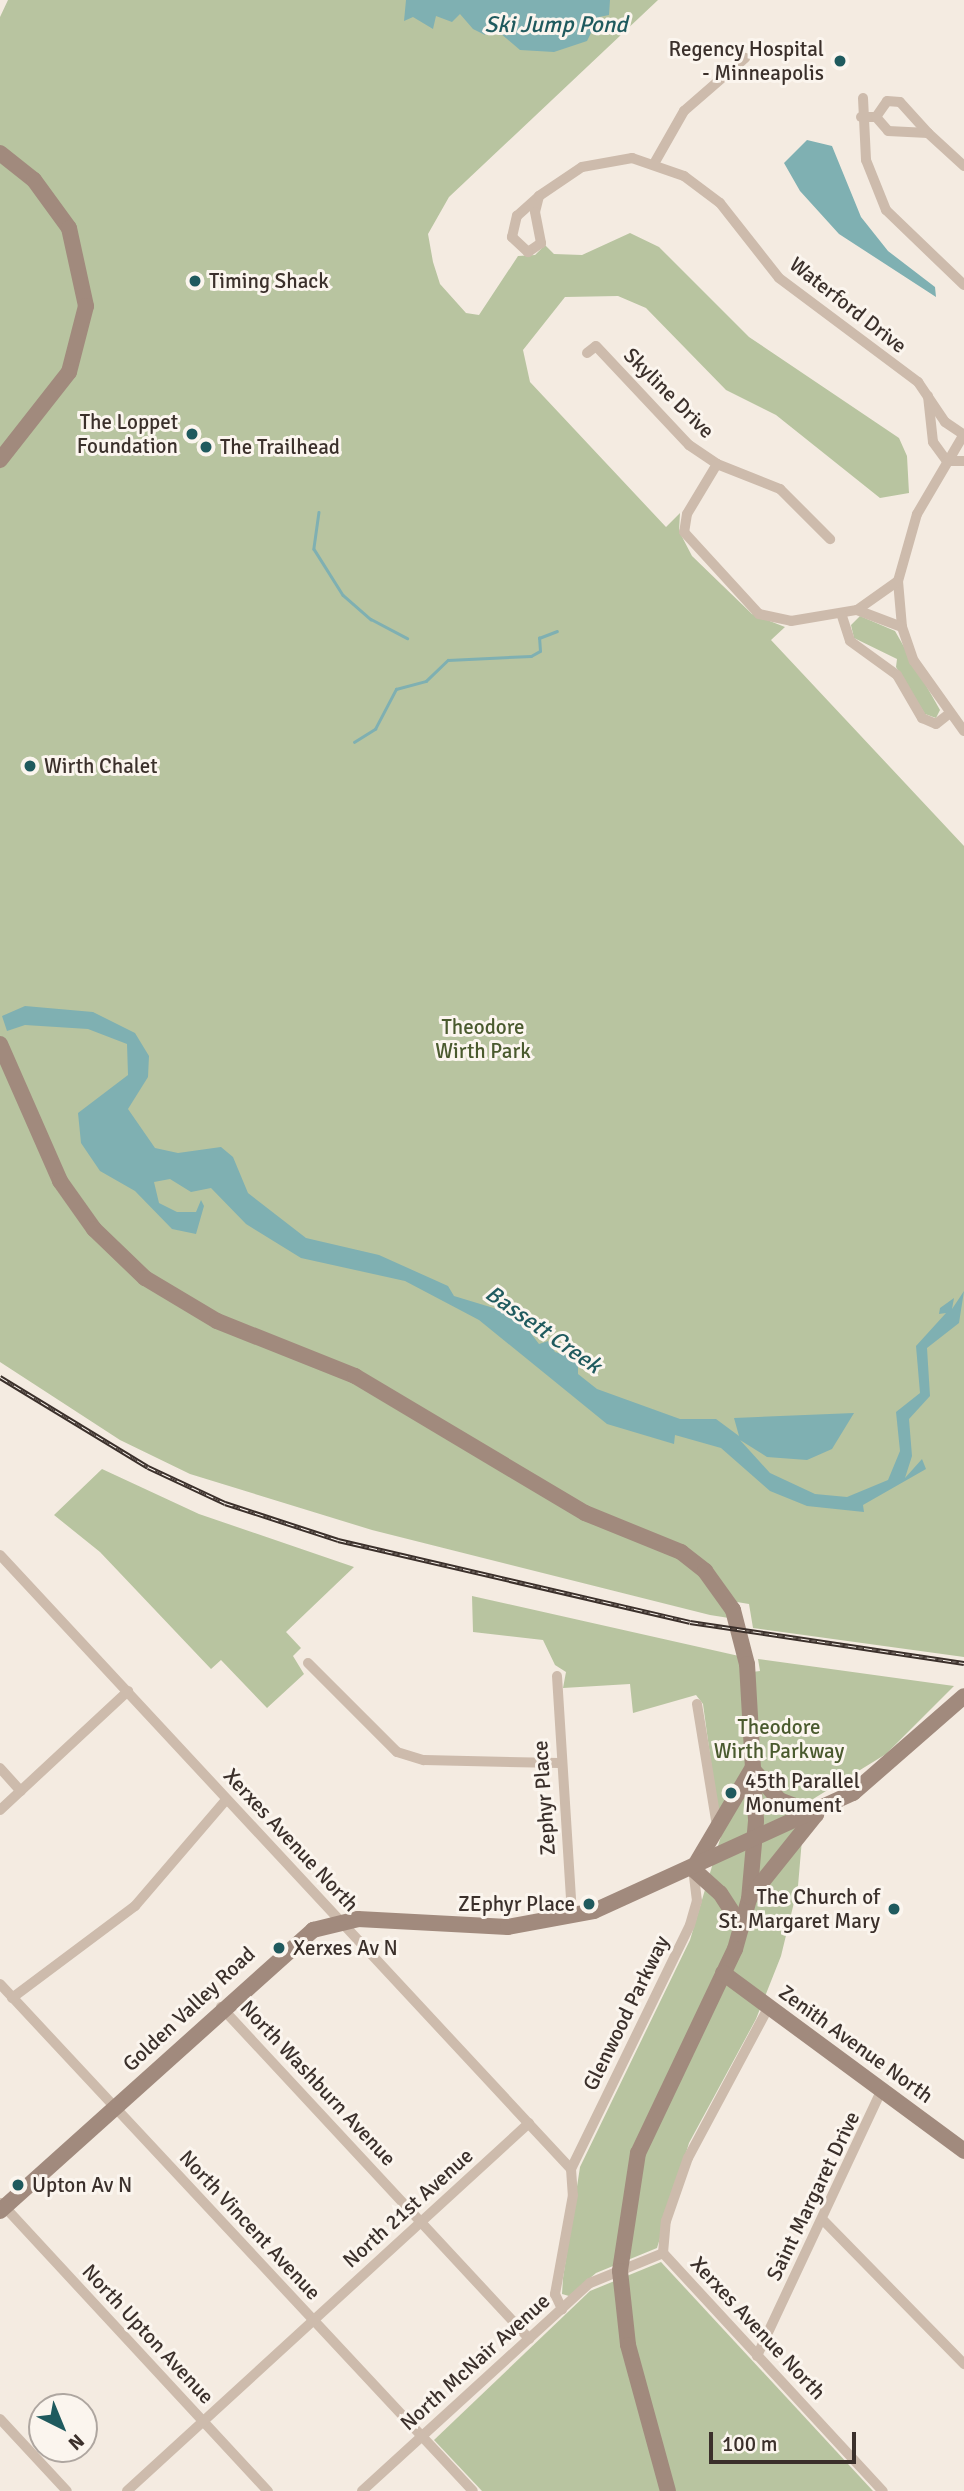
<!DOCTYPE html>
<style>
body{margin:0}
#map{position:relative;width:964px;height:2491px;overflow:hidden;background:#f4ebe1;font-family:Signika,sans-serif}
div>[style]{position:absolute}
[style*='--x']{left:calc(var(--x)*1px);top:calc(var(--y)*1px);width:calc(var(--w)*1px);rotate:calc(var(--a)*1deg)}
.green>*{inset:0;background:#b8c4a0}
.water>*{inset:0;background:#7fb0b2}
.stream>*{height:2.5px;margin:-1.25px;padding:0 1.25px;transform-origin:1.25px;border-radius:1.25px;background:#7fb0b2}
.street>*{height:10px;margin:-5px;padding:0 5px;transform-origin:5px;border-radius:5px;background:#cdbbac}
.secondary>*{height:16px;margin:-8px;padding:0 8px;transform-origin:8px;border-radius:8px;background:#a18a7d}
.rail>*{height:5px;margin-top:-2.5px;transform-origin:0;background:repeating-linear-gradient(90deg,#fbf5ee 0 8px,#3b302b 0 16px);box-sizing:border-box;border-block:2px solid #3b302b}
.dots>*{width:19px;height:19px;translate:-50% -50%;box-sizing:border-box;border:4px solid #fbf5ee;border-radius:50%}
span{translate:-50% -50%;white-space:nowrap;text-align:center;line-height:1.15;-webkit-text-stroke:6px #fbf5ee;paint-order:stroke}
.poi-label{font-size:21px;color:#3b302b}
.right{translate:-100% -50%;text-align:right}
.left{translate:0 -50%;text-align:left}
.street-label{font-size:21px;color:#3b302b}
.park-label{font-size:21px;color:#4a5a2e}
.water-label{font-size:23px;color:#1f5a5e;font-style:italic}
.north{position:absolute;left:28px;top:2393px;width:70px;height:70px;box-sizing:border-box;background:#fbf5ee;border:2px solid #aea6a0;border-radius:50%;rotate:137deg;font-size:19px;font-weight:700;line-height:28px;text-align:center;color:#3b302b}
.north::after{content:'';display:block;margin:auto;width:24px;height:32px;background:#1f5a5e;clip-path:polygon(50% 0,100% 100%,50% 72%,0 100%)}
.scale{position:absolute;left:709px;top:2432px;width:147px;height:32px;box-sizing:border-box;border:4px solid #3b302b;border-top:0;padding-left:9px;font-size:21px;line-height:24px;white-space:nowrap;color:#3b302b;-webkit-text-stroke:5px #fbf5ee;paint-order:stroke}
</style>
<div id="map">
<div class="green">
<i style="clip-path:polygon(8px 0,658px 0,449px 197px,428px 234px,433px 262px,440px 284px,466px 313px,479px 315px,518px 256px,535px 255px,545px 245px,554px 254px,582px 255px,630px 233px,659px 247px,749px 337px,899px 438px,907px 456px,909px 493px,880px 498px,776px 415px,726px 390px,646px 308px,618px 296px,565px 297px,523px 350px,530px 382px,666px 527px,680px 513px,679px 531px,692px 556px,752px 614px,785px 627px,771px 640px,964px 846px,964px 1657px,753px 1628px,749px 1604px,719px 1599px,729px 1618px,710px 1615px,372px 1530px,190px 1474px,120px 1440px,0 1362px,0 17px)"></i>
<i style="clip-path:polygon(860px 616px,895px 631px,940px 710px,936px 718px,925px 714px,896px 667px,897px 659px,854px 638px,851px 625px)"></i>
<i style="clip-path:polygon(102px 1469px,199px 1514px,354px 1567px,286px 1632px,301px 1648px,293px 1656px,304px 1674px,267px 1708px,221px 1660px,211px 1669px,100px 1552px,54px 1515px)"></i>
<i style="clip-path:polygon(472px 1596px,739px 1656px,752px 1672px,760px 1671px,758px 1659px,954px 1686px,886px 1754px,805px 1804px,798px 1886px,781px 1956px,756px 2019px,689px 2143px,657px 2248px,596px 2273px,569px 2296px,562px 2294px,563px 2278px,580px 2167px,690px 1940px,721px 1836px,703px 1704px,696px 1695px,633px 1713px,630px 1684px,563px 1688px,566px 1672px,555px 1665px,543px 1640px,473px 1632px)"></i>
<i style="clip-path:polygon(661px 2262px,873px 2491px,482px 2491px,434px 2440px,590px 2291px)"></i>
</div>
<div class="water">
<i style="clip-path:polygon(406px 0,610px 0,609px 15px,599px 17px,587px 41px,554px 52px,520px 50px,487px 22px,485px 35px,473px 29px,460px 14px,452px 22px,436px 16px,433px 29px,413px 17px,404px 21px)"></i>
<i style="clip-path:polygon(807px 140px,832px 146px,861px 217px,888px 251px,935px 287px,936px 297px,839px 234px,800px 191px,784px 163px)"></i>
<i style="clip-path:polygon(25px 1006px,93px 1012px,135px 1033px,149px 1056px,148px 1077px,128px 1109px,155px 1148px,178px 1153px,221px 1147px,233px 1157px,248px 1193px,306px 1238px,379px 1255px,448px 1286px,454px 1296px,517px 1315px,539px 1344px,548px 1341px,555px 1352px,578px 1359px,578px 1374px,597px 1389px,680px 1419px,716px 1419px,739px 1436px,734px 1418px,854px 1413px,832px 1449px,807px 1460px,767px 1457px,740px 1440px,770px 1473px,815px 1494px,847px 1497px,888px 1480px,900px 1451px,896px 1412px,920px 1393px,916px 1346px,946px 1313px,939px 1314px,940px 1308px,954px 1298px,952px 1309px,964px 1291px,959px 1323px,927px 1348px,930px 1396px,909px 1419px,912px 1456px,905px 1478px,922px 1459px,926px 1469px,863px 1505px,864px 1512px,807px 1506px,770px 1491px,721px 1448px,675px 1435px,674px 1444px,607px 1424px,479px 1320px,405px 1281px,301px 1258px,246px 1224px,211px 1188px,191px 1192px,170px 1179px,154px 1182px,159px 1203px,177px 1212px,196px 1212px,201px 1200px,204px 1206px,196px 1234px,172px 1229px,135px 1191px,100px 1171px,81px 1143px,78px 1113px,128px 1075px,127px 1044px,88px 1029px,25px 1025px,7px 1031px,2px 1016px)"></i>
</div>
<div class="stream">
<i style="--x:319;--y:512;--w:37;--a:98"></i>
<i style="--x:314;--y:549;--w:54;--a:57.8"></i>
<i style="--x:343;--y:595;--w:37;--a:41"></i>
<i style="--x:371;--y:619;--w:41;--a:27.8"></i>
<i style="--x:354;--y:742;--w:25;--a:-32"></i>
<i style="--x:375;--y:729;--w:45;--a:-62.3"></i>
<i style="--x:396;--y:689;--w:31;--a:-15"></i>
<i style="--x:426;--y:681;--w:30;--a:-44"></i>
<i style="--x:448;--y:660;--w:83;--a:-2.8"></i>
<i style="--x:531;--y:656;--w:10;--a:-29"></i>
<i style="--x:540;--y:651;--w:13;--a:-94"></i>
<i style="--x:539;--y:638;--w:19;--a:-21"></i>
</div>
<div class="street">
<i style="--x:863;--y:98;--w:62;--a:87.2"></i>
<i style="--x:866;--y:160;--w:54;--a:68.2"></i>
<i style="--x:886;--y:210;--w:108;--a:43.9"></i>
<i style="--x:861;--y:117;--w:15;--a:0"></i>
<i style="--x:876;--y:117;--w:18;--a:49"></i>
<i style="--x:888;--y:131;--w:40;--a:2.9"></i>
<i style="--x:928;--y:133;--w:49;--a:42.5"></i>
<i style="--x:876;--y:117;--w:19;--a:-55"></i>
<i style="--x:887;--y:101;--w:13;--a:4"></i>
<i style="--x:900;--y:102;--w:42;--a:47.9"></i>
<i style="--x:655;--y:162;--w:59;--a:-60.4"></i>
<i style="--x:684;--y:111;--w:81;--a:-41"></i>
<i style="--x:539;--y:196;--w:16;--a:104"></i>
<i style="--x:535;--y:212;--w:32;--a:79"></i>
<i style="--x:541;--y:243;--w:16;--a:145"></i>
<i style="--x:528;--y:252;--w:22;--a:-137"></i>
<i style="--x:512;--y:237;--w:22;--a:-77"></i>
<i style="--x:517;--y:216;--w:30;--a:-42"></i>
<i style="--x:539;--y:196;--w:52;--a:-34"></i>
<i style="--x:582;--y:167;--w:51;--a:-10.2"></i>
<i style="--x:632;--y:158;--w:55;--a:19.1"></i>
<i style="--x:684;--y:176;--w:45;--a:36.9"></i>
<i style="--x:720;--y:203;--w:95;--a:51.8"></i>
<i style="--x:779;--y:278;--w:174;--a:36.8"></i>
<i style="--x:918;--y:382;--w:48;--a:56"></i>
<i style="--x:945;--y:422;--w:23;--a:34"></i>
<i style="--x:587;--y:353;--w:11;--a:-38"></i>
<i style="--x:596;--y:346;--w:136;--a:46.8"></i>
<i style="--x:689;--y:445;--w:34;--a:34"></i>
<i style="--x:717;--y:464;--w:68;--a:21.6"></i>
<i style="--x:780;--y:489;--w:71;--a:45"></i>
<i style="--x:928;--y:396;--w:46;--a:83.8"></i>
<i style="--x:933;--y:442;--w:24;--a:54"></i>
<i style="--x:947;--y:461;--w:17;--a:0"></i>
<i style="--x:964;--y:434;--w:93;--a:120.4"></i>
<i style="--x:917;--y:514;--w:70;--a:105.8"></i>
<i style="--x:898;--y:581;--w:46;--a:85"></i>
<i style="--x:902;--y:627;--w:36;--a:71"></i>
<i style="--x:914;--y:661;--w:86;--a:54.5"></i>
<i style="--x:717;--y:464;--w:58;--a:121"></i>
<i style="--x:687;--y:514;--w:18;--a:99"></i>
<i style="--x:684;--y:532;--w:111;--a:47.6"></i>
<i style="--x:759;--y:614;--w:33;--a:12"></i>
<i style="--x:791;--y:621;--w:67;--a:-9.5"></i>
<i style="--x:857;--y:610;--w:50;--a:-35.3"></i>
<i style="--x:857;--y:610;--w:48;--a:20.7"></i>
<i style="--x:841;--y:613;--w:29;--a:72"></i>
<i style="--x:850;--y:641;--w:58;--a:35.9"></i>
<i style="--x:897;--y:675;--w:50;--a:59.8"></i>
<i style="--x:922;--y:718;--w:15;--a:23"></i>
<i style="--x:936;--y:724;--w:16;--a:-38"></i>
<i style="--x:0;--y:1555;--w:838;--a:47.08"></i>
<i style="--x:571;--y:2169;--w:26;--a:86"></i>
<i style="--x:573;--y:2195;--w:101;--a:100.3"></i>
<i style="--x:555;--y:2294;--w:17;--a:65"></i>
<i style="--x:308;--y:1663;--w:126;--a:45"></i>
<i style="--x:397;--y:1752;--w:28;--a:17"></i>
<i style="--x:424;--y:1760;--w:135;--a:1.3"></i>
<i style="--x:557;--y:1676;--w:241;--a:86.4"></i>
<i style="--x:697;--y:1704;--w:130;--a:80.7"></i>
<i style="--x:0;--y:1768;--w:31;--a:48"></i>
<i style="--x:0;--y:1810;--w:175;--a:-42.9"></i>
<i style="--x:0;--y:1984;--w:693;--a:46.99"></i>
<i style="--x:12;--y:1998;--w:154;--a:-36.8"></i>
<i style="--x:135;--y:1906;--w:140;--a:-49.4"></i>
<i style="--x:221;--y:2007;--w:453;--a:47.1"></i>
<i style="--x:571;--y:2169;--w:271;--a:-64"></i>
<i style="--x:690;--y:1925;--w:25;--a:-74"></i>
<i style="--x:697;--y:1901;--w:32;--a:-97"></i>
<i style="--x:1;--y:2203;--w:393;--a:47.2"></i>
<i style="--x:823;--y:2220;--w:202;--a:45.6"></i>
<i style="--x:663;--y:2253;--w:324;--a:47.3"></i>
<i style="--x:663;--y:2253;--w:32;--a:-85"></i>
<i style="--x:666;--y:2221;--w:67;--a:-70.8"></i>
<i style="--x:688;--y:2158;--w:172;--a:-61.9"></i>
<i style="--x:757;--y:2356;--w:295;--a:-64.9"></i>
<i style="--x:0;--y:2419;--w:98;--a:47.1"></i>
<i style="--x:127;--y:2491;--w:545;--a:-42.47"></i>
<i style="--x:362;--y:2491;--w:309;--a:-42.4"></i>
<i style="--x:590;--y:2283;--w:79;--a:-22.3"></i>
</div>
<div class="secondary">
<i style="--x:0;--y:153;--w:43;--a:38.5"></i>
<i style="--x:34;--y:180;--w:59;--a:53.9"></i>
<i style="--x:69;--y:228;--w:80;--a:77.7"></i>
<i style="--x:86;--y:306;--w:68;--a:104.4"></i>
<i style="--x:69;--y:372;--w:112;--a:128.1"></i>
<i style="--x:0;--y:1044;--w:150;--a:66.3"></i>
<i style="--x:60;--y:1181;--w:59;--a:54.7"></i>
<i style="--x:94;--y:1229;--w:71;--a:43.9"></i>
<i style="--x:145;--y:1278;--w:84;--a:30.8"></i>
<i style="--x:217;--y:1321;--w:149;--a:21.7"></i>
<i style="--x:355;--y:1376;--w:268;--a:30.8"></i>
<i style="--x:585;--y:1513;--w:104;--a:22.1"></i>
<i style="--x:681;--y:1552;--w:31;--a:38"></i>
<i style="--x:705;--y:1571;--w:48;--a:54.3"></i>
<i style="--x:733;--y:1610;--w:56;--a:75.5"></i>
<i style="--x:747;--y:1664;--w:157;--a:86.7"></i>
<i style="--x:756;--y:1821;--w:78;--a:95.1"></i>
<i style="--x:749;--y:1899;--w:52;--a:105.6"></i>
<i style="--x:735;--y:1949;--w:226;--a:115.4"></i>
<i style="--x:638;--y:2153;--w:119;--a:98.7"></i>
<i style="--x:620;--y:2271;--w:74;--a:83.8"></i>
<i style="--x:628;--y:2345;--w:151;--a:74.7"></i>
<i style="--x:755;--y:1772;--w:37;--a:49"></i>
<i style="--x:779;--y:1800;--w:40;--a:21"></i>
<i style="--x:694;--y:1867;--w:114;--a:-59.4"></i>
<i style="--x:693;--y:1869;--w:36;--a:42"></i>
<i style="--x:720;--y:1893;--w:40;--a:57.1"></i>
<i style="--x:750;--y:1897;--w:104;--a:-51.3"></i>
<i style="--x:723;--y:1973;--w:300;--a:36.4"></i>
<i style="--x:0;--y:2211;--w:421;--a:-41.9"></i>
<i style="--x:313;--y:1930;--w:46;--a:-13.7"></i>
<i style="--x:358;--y:1919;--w:150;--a:3.1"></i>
<i style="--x:508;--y:1927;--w:87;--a:-10.5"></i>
<i style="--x:594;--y:1911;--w:285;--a:-24.5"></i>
<i style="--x:853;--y:1793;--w:147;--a:-41.1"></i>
</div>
<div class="rail">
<i style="--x:0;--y:1377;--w:173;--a:31.3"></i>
<i style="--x:148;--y:1467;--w:85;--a:25.1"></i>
<i style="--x:225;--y:1503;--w:119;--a:18.1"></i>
<i style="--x:338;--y:1540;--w:361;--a:13.1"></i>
<i style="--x:690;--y:1622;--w:277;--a:8.5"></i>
</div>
<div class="dots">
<i style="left:840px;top:61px;background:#1f5a5e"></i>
<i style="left:195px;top:281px;background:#1f5a5e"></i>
<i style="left:192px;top:434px;background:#1f5a5e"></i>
<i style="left:206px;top:447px;background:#1f5a5e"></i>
<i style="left:30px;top:766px;background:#1f5a5e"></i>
<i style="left:731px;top:1793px;background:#1f5a5e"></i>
<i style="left:589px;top:1904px;background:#1f5a5e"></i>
<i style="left:894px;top:1909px;background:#1f5a5e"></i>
<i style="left:279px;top:1948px;background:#1f5a5e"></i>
<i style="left:18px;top:2185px;background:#1f5a5e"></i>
</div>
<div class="poi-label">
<span class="right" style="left:824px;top:61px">Regency Hospital<br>- Minneapolis</span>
<span class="left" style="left:209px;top:281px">Timing Shack</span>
<span class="right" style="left:178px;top:434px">The Loppet<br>Foundation</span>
<span class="left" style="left:220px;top:447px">The Trailhead</span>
<span class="left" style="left:44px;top:766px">Wirth Chalet</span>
<span class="left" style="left:745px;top:1793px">45th Parallel<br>Monument</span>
<span class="right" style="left:880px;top:1909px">The Church of<br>St. Margaret Mary</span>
<span class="right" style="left:575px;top:1904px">ZEphyr Place</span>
<span class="left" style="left:293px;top:1948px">Xerxes Av N</span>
<span class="left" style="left:32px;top:2185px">Upton Av N</span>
</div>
<div class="street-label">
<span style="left:848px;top:305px;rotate:38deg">Waterford Drive</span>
<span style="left:669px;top:393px;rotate:45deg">Skyline Drive</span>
<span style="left:544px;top:1798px;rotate:-94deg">Zephyr Place</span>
<span style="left:291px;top:1840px;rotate:47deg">Xerxes Avenue North</span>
<span style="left:189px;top:2009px;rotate:-43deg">Golden Valley Road</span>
<span style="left:626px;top:2013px;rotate:-64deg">Glenwood Parkway</span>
<span style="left:856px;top:2044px;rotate:36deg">Zenith Avenue North</span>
<span style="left:318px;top:2083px;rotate:47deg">North Washburn Avenue</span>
<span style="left:813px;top:2196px;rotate:-64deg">Saint Margaret Drive</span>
<span style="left:408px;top:2208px;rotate:-42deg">North 21st Avenue</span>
<span style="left:250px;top:2225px;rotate:47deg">North Vincent Avenue</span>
<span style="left:758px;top:2328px;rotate:47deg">Xerxes Avenue North</span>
<span style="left:148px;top:2334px;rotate:47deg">North Upton Avenue</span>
<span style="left:475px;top:2362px;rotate:-42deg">North McNair Avenue</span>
</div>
<div class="park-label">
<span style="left:483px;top:1039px">Theodore<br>Wirth Park</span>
<span style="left:779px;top:1739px">Theodore<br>Wirth Parkway</span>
</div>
<div class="water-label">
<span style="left:556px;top:25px">Ski Jump Pond</span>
<span style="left:543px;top:1330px;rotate:35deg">Bassett Creek</span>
</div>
<div class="north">N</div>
<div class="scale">100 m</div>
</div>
